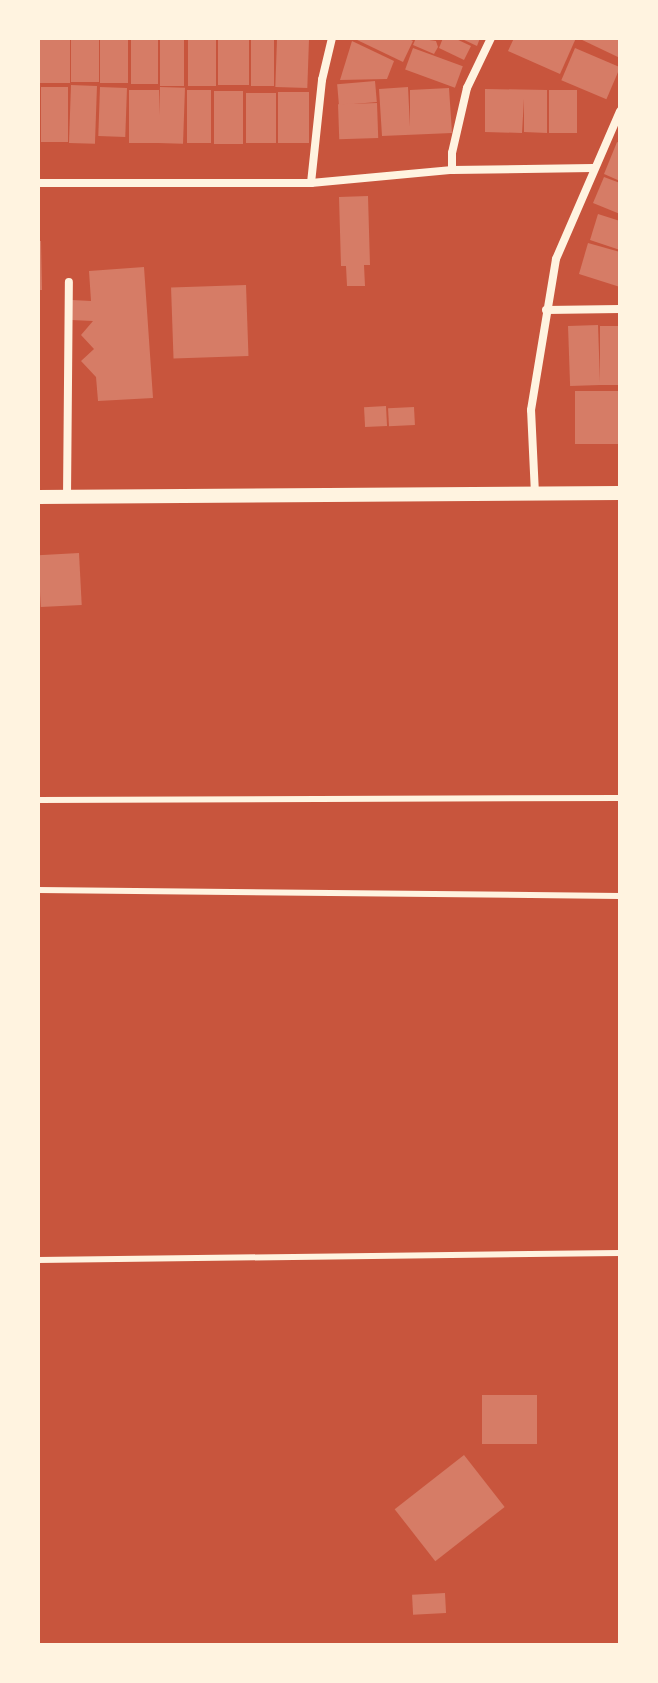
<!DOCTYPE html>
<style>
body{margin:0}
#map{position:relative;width:658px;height:1683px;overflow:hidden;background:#c8553d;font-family:"Crimson Pro",serif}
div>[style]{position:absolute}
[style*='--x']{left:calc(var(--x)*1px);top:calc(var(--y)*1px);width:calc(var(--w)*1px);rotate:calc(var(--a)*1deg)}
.building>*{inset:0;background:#d67c66;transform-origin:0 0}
.service>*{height:6px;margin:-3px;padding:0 3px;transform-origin:3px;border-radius:3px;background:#fff3e0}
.minor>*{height:8px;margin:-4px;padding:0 4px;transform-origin:4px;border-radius:4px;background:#fff3e0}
.tertiary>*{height:14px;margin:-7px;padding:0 7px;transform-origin:7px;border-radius:7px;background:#fff3e0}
span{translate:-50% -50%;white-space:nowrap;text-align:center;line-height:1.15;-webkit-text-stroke:8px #fff3e0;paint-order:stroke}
.frame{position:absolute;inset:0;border:40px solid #fff3e0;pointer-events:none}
</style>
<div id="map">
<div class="building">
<i style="left:39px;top:38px;width:31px;height:45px"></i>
<i style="left:71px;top:38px;width:28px;height:44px"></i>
<i style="left:100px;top:38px;width:28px;height:45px"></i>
<i style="left:131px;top:38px;width:27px;height:46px"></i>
<i style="left:160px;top:38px;width:24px;height:48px"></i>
<i style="left:188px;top:38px;width:28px;height:48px"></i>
<i style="left:218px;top:38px;width:31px;height:47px"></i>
<i style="left:251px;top:38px;width:23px;height:48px"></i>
<i style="clip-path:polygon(353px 38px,407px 38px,413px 41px,403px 62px)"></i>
<i style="clip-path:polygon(416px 38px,436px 41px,438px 47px,434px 54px,413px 45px)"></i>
<i style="clip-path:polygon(443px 38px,454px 38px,471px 46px,464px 60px,439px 48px)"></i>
<i style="clip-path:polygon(460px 38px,480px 38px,477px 46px)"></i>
<i style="clip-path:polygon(514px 38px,576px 38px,560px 74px,508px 51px)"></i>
<i style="clip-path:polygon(578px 38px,620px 38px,620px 58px)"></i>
<i style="left:277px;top:39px;width:32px;height:48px;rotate:2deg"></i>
<i style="clip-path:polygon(352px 41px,394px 61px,387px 79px,340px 80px)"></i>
<i style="left:413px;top:48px;width:53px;height:23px;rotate:20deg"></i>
<i style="left:575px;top:48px;width:49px;height:35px;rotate:23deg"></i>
<i style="left:375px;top:81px;width:21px;height:38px;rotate:85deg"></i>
<i style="left:71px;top:85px;width:26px;height:58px;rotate:2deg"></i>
<i style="left:41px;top:87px;width:27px;height:55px"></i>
<i style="left:100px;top:87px;width:27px;height:49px;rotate:2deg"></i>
<i style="left:160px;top:87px;width:25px;height:56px;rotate:2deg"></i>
<i style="clip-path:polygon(408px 87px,410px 127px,410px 90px,449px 88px,452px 133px,382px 136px,379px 89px)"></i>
<i style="clip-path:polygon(485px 89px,547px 90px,547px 133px,524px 132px,524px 99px,522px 133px,485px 132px)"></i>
<i style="left:129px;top:90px;width:30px;height:53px"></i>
<i style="left:187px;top:90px;width:24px;height:53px"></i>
<i style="left:549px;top:90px;width:28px;height:43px"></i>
<i style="left:214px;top:91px;width:29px;height:53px"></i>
<i style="left:278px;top:92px;width:31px;height:51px"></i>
<i style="left:246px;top:93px;width:30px;height:50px"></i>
<i style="left:377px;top:103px;width:35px;height:39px;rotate:88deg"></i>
<i style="clip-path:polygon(617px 142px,620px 143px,620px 181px,604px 174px)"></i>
<i style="clip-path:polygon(604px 177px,620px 183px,620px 214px,593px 203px)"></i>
<i style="clip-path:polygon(368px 196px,370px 265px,364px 265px,365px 286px,347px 286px,346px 266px,341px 266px,339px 197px)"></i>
<i style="clip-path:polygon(598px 214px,620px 221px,620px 250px,590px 240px)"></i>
<i style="clip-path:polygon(38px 241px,41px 241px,42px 290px,38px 290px)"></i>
<i style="clip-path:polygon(588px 243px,620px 252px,620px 287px,579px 274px)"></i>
<i style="clip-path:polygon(144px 267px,153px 398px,98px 401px,96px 377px,81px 361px,94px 349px,81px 335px,93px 321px,71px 320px,72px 300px,91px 301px,89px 271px)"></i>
<i style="left:246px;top:285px;width:71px;height:75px;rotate:88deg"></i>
<i style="left:598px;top:325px;width:60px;height:30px;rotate:88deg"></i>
<i style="left:600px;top:326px;width:20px;height:59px"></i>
<i style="left:620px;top:391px;width:53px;height:45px;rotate:90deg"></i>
<i style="left:386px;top:406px;width:20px;height:22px;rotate:87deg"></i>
<i style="left:414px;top:407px;width:18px;height:26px;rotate:87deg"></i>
<i style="left:79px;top:553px;width:52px;height:41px;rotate:87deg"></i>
<i style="left:482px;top:1395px;width:55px;height:49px"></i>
<i style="left:464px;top:1455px;width:66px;height:88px;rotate:52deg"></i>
<i style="left:445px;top:1593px;width:20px;height:33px;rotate:87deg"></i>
</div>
<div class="service">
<i style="--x:38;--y:800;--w:582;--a:-0.2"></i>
<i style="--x:38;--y:890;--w:582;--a:0.59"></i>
<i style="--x:38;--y:1260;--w:582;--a:-0.69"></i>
</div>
<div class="minor">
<i style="--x:452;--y:170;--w:17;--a:-90"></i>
<i style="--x:452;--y:153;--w:67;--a:-77"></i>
<i style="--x:467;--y:88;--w:55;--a:-64.4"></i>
<i style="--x:38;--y:183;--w:273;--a:0"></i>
<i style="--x:311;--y:183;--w:142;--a:-5.3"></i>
<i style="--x:452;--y:170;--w:141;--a:-0.8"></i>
<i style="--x:311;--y:183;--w:104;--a:-83.9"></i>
<i style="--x:322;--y:80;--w:43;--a:-76.6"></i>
<i style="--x:546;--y:310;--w:74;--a:-0.8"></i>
<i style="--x:535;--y:494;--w:84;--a:-92.7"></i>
<i style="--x:531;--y:410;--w:153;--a:-80.6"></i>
<i style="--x:556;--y:259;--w:161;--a:-66.6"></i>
<i style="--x:67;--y:497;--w:215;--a:-89.5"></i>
</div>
<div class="tertiary">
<i style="--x:38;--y:497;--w:582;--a:-0.39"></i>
</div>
<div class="frame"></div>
</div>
